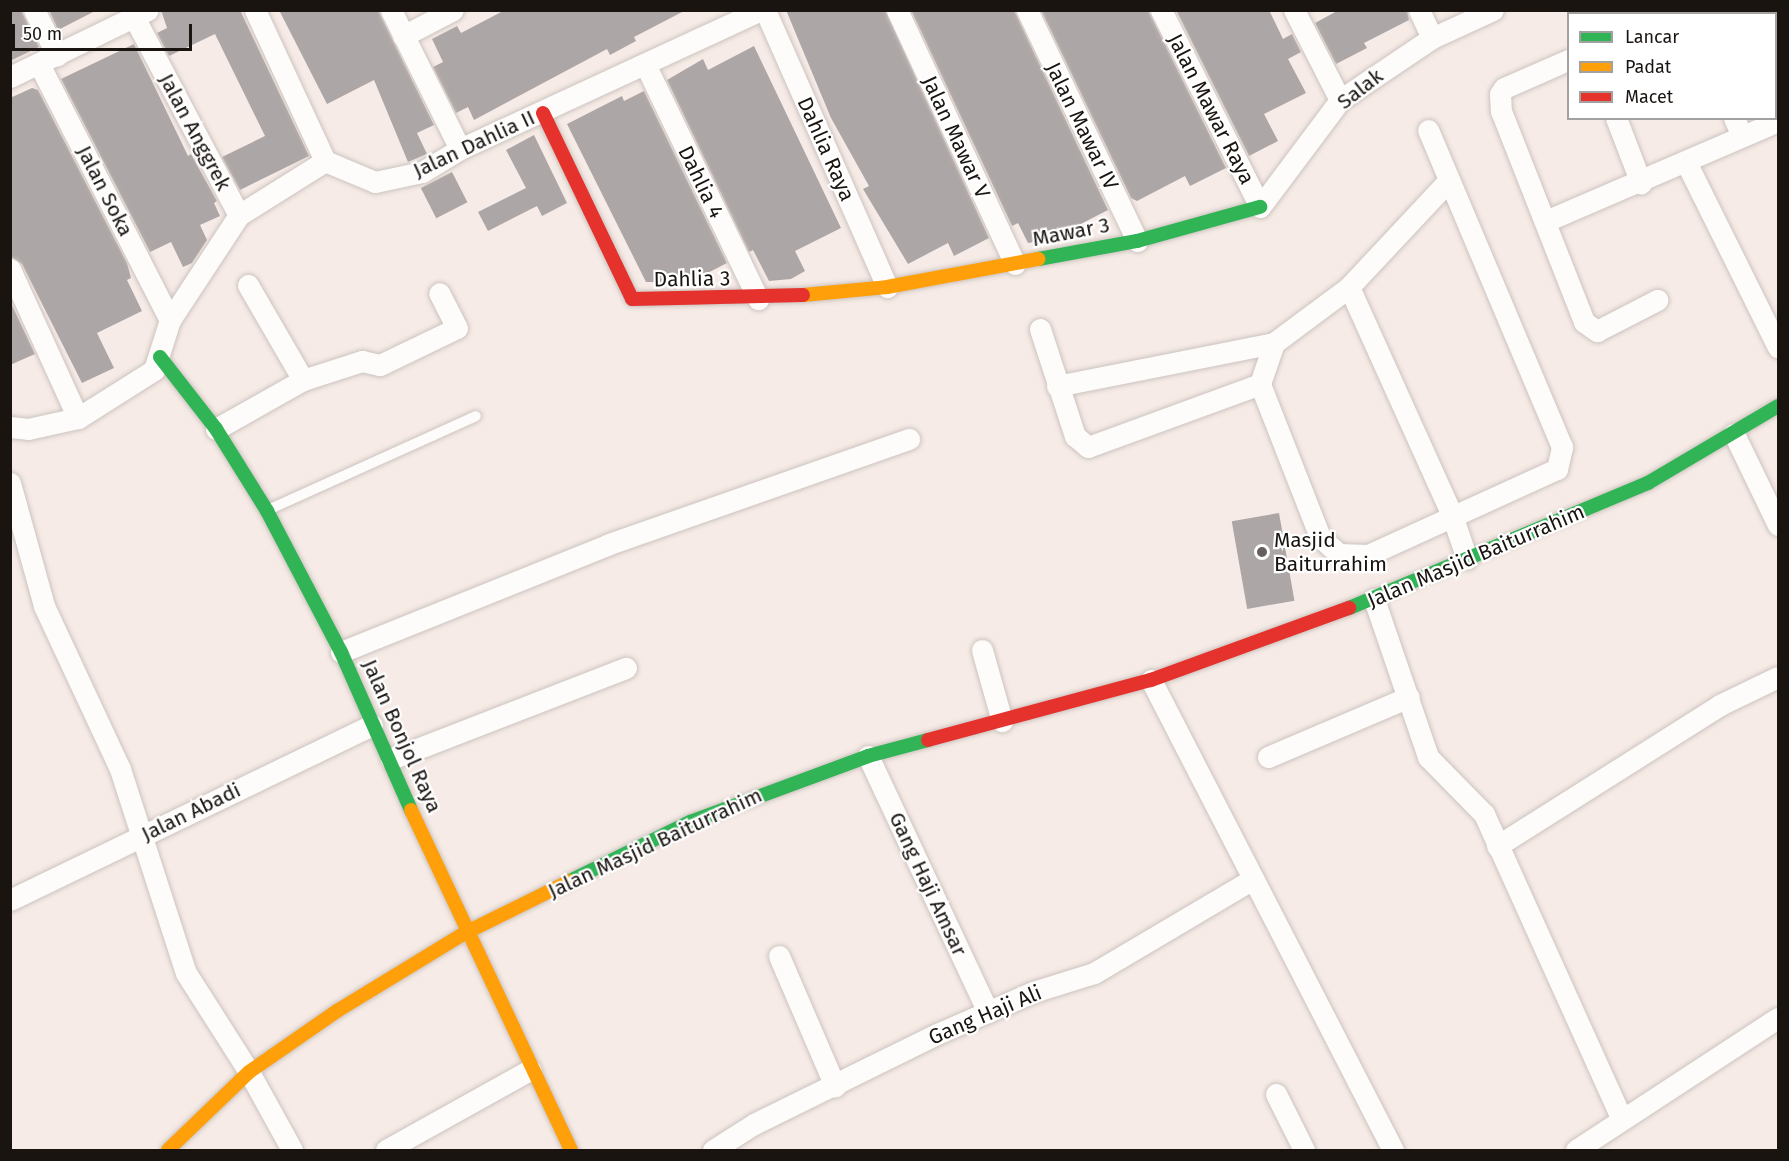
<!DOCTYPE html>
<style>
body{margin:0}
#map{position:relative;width:1789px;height:1161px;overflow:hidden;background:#f6ebe6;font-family:"Fira Sans",sans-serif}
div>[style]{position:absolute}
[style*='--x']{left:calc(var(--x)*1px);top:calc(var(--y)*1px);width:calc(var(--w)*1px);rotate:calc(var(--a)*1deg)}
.building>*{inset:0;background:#ada6a6;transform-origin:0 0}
.roads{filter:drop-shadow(0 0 2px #ccc3bf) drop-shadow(0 0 2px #ccc3bf)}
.lane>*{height:10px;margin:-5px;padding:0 5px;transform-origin:5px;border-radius:5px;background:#fefcfb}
.street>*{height:21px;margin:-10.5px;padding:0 10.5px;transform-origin:10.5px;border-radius:10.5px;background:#fefcfb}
.fast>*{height:14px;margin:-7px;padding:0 7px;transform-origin:7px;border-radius:7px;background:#30b455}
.slow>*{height:14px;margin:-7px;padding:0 7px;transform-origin:7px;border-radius:7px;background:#ff9f0a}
.jam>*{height:14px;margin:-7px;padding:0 7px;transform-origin:7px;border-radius:7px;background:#e5322d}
.dots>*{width:16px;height:16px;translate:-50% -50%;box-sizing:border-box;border:3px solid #fff;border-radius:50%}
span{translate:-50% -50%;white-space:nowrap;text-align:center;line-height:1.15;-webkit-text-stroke:4.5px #fff;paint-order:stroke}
.street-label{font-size:21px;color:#1a1410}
.poi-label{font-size:21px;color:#1a1410}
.left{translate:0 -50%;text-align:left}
.frame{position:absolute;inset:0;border:12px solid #1a1410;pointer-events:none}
.legend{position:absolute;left:1567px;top:12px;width:210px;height:108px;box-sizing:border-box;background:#fff;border:2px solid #a3a19f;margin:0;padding:8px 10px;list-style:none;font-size:18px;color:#1a1410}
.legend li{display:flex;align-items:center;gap:12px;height:30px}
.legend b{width:30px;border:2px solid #a3a19f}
.scale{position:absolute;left:12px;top:24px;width:180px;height:27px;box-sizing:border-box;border:3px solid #1a1410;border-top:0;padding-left:8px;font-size:18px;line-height:21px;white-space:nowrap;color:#1a1410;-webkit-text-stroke:4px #fff;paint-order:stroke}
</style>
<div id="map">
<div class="building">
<i style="clip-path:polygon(10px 10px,21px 10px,39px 47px,10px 61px)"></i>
<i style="clip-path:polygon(49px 10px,97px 10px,58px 30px)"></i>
<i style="clip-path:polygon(161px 10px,240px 10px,309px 156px,240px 190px,222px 157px,265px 136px,215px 34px,169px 56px,157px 33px,167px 28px)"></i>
<i style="clip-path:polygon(279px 10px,378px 10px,434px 125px,417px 133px,427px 154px,408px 162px,374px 80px,327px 104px)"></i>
<i style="clip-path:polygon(505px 10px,686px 10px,634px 37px,636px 41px,610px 55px,607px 49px,474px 120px,468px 107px,456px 113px,433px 67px,443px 62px,432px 39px,457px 26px,461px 33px)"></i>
<i style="clip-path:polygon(786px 10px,885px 10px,989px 238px,954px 256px,948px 243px,908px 264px,863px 189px,869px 186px,831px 118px)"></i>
<i style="clip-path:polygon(911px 10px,1014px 10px,1108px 210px,1071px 229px,1073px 235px,1028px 243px,1018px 223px,1012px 226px)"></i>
<i style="clip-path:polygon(1041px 10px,1148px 10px,1226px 168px,1190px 186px,1185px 176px,1137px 201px,1131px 198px)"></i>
<i style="clip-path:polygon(1176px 10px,1269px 10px,1283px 39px,1292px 34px,1301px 52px,1288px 59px,1306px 93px,1264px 114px,1278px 141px,1249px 156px)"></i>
<i style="clip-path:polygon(1339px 10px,1407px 10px,1409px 20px,1364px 43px,1367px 48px,1336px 64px,1315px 23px)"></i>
<i style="clip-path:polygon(134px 44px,188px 156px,191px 154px,217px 201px,214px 203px,220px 216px,200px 225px,207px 240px,192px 263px,183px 267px,171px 242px,150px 252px,61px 79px)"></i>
<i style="clip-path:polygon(754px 46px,841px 228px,795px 251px,805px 271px,791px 279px,769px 281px,753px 250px,749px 252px,667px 80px,703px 59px,708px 70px)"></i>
<i style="clip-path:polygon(32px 88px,38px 90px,127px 263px,131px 278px,127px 280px,142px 311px,97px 333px,114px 368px,82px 383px,22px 264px,10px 256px,10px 98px)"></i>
<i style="clip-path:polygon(644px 91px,727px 263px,690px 282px,646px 282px,567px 124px,622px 96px,624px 101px)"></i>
<i style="clip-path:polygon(534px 135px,567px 203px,542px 216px,537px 206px,488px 231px,478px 212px,526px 188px,506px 150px)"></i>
<i style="left:452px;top:172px;width:34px;height:35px;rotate:63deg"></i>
<i style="clip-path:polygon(10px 301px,35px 354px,10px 365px)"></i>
<i style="left:1279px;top:513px;width:89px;height:48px;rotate:80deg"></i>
</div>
<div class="roads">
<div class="lane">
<i style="--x:268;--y:510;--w:228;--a:-24.3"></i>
</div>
<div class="street">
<i style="--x:34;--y:10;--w:51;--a:62.9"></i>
<i style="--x:255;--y:10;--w:166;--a:65.1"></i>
<i style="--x:391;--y:10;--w:155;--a:63.6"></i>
<i style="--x:765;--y:10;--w:303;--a:66.2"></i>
<i style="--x:897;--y:10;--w:280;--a:65.1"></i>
<i style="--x:1027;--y:10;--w:256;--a:64.5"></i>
<i style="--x:1161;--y:10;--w:220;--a:63.3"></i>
<i style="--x:1260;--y:207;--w:134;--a:-53.2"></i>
<i style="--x:1340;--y:100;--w:111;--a:-34"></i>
<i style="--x:1432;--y:38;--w:67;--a:-24.7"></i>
<i style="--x:1294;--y:10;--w:101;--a:62.9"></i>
<i style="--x:1419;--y:10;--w:31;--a:65"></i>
<i style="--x:1676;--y:14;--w:8;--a:-30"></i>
<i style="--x:134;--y:17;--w:224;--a:62.1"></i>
<i style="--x:403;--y:36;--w:56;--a:-27.5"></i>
<i style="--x:1568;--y:60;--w:70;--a:156.4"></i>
<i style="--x:1504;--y:88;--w:7;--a:124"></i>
<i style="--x:1500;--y:94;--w:17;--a:87"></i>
<i style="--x:1501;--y:111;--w:227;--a:68.5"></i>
<i style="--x:1584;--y:322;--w:16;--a:35"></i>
<i style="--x:1597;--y:331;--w:68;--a:-27.3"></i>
<i style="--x:39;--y:64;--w:288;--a:62.9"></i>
<i style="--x:645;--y:64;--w:261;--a:64.3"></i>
<i style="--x:10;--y:77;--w:153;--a:-25.9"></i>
<i style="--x:1616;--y:118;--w:70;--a:69"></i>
<i style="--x:1734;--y:118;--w:20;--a:66"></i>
<i style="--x:325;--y:161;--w:54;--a:22.8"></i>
<i style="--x:375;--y:182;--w:48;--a:-12"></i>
<i style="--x:422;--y:172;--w:44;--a:-31.2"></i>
<i style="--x:460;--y:149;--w:332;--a:-24.8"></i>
<i style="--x:1686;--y:162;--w:207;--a:63.6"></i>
<i style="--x:1546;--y:221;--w:253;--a:-23.3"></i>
<i style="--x:10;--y:269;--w:164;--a:65.5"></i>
<i style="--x:248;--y:285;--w:110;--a:59.9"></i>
<i style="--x:1349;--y:287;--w:250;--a:65.7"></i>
<i style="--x:1452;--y:515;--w:46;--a:71.2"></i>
<i style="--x:1040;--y:329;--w:113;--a:71.9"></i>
<i style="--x:1075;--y:436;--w:17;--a:40"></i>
<i style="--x:1088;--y:447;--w:183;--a:-20.1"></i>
<i style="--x:1274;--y:343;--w:43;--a:108.9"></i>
<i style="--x:1260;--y:384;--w:164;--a:68.6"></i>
<i style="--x:1320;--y:537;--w:25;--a:42"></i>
<i style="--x:1339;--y:554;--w:29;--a:2"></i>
<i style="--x:1368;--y:555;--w:208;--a:-24.5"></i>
<i style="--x:1557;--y:469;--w:23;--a:-77"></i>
<i style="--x:1562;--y:447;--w:344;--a:-112.9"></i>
<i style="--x:1057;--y:386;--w:221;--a:-11.2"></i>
<i style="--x:1274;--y:343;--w:94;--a:-36.7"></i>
<i style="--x:1349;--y:287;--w:146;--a:-46.9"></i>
<i style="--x:10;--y:427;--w:18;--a:6"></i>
<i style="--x:28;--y:429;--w:51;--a:-12.4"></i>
<i style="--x:78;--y:418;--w:90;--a:-32.3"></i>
<i style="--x:154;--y:370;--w:52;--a:-72.3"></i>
<i style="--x:170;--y:320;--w:126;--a:-56.7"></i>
<i style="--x:239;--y:215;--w:102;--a:-32.1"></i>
<i style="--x:216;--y:429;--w:100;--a:-29.4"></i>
<i style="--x:303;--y:380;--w:62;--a:-17.9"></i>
<i style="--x:362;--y:361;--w:18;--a:13"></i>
<i style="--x:380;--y:365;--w:85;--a:-25.7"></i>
<i style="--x:457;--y:328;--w:39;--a:-117"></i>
<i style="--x:1734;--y:434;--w:101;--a:64.2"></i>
<i style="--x:10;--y:483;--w:128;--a:74.5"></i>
<i style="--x:44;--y:606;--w:180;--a:65"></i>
<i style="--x:120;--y:769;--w:214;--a:72.1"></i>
<i style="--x:186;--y:973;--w:117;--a:57.5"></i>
<i style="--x:249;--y:1072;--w:89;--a:61.1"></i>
<i style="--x:1374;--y:599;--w:167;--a:71.1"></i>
<i style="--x:1428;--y:757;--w:80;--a:45.5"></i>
<i style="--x:1484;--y:814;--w:335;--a:65.7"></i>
<i style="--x:982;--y:650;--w:74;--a:74.3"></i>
<i style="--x:341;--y:652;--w:289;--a:-21.9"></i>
<i style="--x:609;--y:544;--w:318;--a:-19.3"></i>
<i style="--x:1151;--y:680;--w:529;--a:62.76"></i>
<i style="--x:868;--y:756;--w:283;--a:64.9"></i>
<i style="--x:1268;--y:757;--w:153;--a:-23.1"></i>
<i style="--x:391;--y:759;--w:252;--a:-21.2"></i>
<i style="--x:1497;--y:846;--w:264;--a:-32.3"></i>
<i style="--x:1720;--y:705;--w:64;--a:-25.8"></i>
<i style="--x:10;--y:900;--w:402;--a:-25.8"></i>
<i style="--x:779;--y:956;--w:142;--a:66.7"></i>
<i style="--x:1276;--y:1094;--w:63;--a:63.4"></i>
<i style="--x:386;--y:1150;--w:165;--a:-29.1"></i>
<i style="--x:713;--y:1150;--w:49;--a:-32.4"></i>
<i style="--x:754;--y:1124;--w:204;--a:-26.2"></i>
<i style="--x:937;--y:1034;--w:105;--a:-23.6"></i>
<i style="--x:1033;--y:992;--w:64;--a:-17.3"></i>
<i style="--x:1094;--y:973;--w:185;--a:-30.6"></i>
<i style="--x:1576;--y:1150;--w:241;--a:-33.2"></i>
</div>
<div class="fast">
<i style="--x:1038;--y:259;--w:101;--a:-10.3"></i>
<i style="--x:1137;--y:241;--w:128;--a:-15.5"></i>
<i style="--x:160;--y:357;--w:91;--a:52.1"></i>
<i style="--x:216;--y:429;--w:97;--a:58.1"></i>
<i style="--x:267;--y:511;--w:159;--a:62.3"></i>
<i style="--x:341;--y:652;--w:173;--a:66.1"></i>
<i style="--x:1349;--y:608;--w:324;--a:-22.7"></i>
<i style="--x:1648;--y:483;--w:151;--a:-30.6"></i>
<i style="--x:570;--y:881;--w:134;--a:-26.2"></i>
<i style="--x:690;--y:822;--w:190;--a:-20.3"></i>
<i style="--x:868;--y:756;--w:62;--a:-14.9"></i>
</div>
<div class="slow">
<i style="--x:803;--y:295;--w:84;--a:-5.4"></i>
<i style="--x:887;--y:287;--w:154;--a:-10.5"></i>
<i style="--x:411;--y:810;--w:376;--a:64.8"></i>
<i style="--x:168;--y:1150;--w:112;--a:-43.9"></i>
<i style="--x:249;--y:1072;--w:107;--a:-34.7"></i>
<i style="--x:337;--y:1011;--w:150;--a:-31.4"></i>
<i style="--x:465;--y:933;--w:117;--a:-26.3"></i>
</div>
<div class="jam">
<i style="--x:543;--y:113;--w:206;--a:64.4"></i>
<i style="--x:632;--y:299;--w:171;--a:-1.3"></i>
<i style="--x:928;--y:740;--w:231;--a:-15.1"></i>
<i style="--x:1151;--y:680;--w:211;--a:-20"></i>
</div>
</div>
<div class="dots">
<i style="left:1262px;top:552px;background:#675f5b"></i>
</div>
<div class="street-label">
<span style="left:1360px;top:89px;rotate:-38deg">Salak</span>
<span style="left:1211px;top:109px;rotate:63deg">Jalan Mawar Raya</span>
<span style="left:1082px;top:126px;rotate:64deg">Jalan Mawar IV</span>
<span style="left:195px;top:132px;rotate:62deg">Jalan Anggrek</span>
<span style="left:956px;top:137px;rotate:65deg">Jalan Mawar V</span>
<span style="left:474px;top:144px;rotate:-25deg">Jalan Dahlia II</span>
<span style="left:826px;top:149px;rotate:66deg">Dahlia Raya</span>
<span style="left:701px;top:182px;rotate:64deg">Dahlia 4</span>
<span style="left:105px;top:191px;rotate:63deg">Jalan Soka</span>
<span style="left:1071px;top:232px;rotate:-11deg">Mawar 3</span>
<span style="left:692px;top:279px;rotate:-1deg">Dahlia 3</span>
<span style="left:1476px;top:556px;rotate:-23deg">Jalan Masjid Baiturrahim</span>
<span style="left:402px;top:736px;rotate:66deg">Jalan Bonjol Raya</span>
<span style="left:191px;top:812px;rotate:-26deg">Jalan Abadi</span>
<span style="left:655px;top:843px;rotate:-25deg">Jalan Masjid Baiturrahim</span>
<span style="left:928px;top:884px;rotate:65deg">Gang Haji Amsar</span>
<span style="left:985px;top:1015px;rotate:-23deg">Gang Haji Ali</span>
</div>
<div class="poi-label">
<span class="left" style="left:1274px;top:552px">Masjid<br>Baiturrahim</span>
</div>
<div class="frame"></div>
<ul class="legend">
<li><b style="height:8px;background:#30b455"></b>Lancar</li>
<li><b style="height:8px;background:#ff9f0a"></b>Padat</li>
<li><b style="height:8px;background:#e5322d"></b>Macet</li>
</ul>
<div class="scale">50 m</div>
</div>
